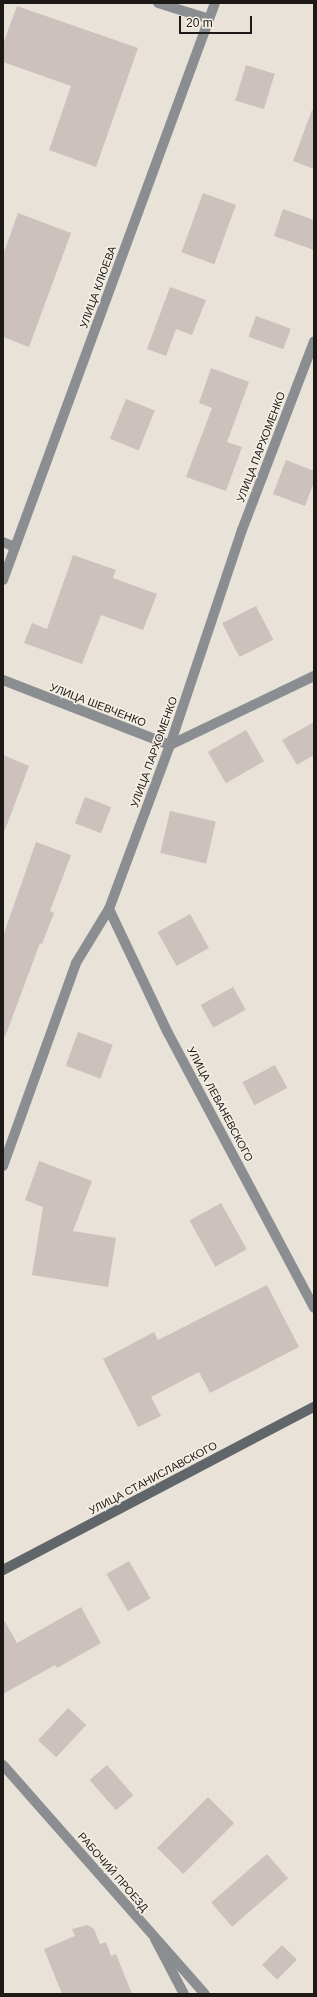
<!DOCTYPE html>
<meta charset="utf-8">
<style>
body{margin:0}
#map{position:relative;width:317px;height:1997px;overflow:hidden;background:#e8e2d8;font-family:Helvetica,sans-serif}
div>[style]{position:absolute}
[style*='--x']{left:calc(var(--x)*1px);top:calc(var(--y)*1px);width:calc(var(--w)*1px);rotate:calc(var(--a)*1deg)}
.building>*{inset:0;background:#cdc1be;transform-origin:0 0}
.lane>*{height:10px;margin:-5px;padding:0 5px;transform-origin:5px;border-radius:5px;background:#8b8e91}
.street>*{height:10px;margin:-5px;padding:0 5px;transform-origin:5px;border-radius:5px;background:#8b8e91}
.secondary>*{height:10px;margin:-5px;padding:0 5px;transform-origin:5px;border-radius:5px;background:#61666b}
span{translate:-50% -50%;white-space:nowrap;text-align:center;line-height:1.15;-webkit-text-stroke:3px #f6efe6;paint-order:stroke}
.street-label{font-size:11px;color:#1c1916}
.frame{position:absolute;inset:0;border:4px solid #1c1916;pointer-events:none}
.scale{position:absolute;left:179px;top:16px;width:73px;height:18px;box-sizing:border-box;border:2px solid #1c1916;border-top:0;padding-left:5px;font-size:12px;line-height:14px;white-space:nowrap;color:#1c1916;-webkit-text-stroke:3px #f6efe6;paint-order:stroke}
</style>
<div id="map">
<div class="building">
<i style="clip-path:polygon(17px 6px,138px 48px,96px 167px,49px 150px,71px 86px,3px 62px,3px 44px)"></i>
<i style="left:246px;top:65px;width:30px;height:37px;rotate:17deg"></i>
<i style="clip-path:polygon(312px 110px,314px 110px,314px 169px,293px 161px)"></i>
<i style="left:203px;top:193px;width:35px;height:63px;rotate:20deg"></i>
<i style="clip-path:polygon(283px 209px,314px 220px,314px 250px,274px 236px)"></i>
<i style="clip-path:polygon(18px 213px,71px 233px,29px 347px,3px 337px,3px 255px)"></i>
<i style="clip-path:polygon(170px 287px,206px 300px,192px 335px,176px 329px,166px 356px,147px 349px)"></i>
<i style="left:256px;top:316px;width:37px;height:22px;rotate:20deg"></i>
<i style="clip-path:polygon(211px 368px,249px 382px,227px 442px,242px 447px,226px 491px,186px 477px,212px 408px,199px 403px)"></i>
<i style="left:126px;top:399px;width:31px;height:43px;rotate:22deg"></i>
<i style="clip-path:polygon(286px 460px,314px 471px,314px 482px,305px 506px,273px 494px)"></i>
<i style="clip-path:polygon(73px 555px,116px 570px,113px 578px,157px 594px,143px 630px,101px 615px,82px 664px,24px 643px,32px 623px,47px 629px)"></i>
<i style="left:256px;top:606px;width:38px;height:38px;rotate:63deg"></i>
<i style="clip-path:polygon(314px 722px,314px 755px,297px 765px,282px 740px)"></i>
<i style="left:246px;top:730px;width:36px;height:44px;rotate:60deg"></i>
<i style="clip-path:polygon(3px 755px,29px 766px,5px 830px,3px 829px)"></i>
<i style="left:85px;top:797px;width:28px;height:28px;rotate:21deg"></i>
<i style="left:170px;top:811px;width:47px;height:43px;rotate:13deg"></i>
<i style="clip-path:polygon(36px 842px,71px 855px,50px 911px,54px 913px,42px 944px,40px 943px,5px 1037px,3px 1036px,3px 936px)"></i>
<i style="left:190px;top:914px;width:39px;height:37px;rotate:61deg"></i>
<i style="left:233px;top:987px;width:26px;height:37px;rotate:61deg"></i>
<i style="left:78px;top:1032px;width:37px;height:36px;rotate:20deg"></i>
<i style="left:275px;top:1065px;width:26px;height:37px;rotate:62deg"></i>
<i style="clip-path:polygon(39px 1161px,92px 1181px,73px 1231px,116px 1238px,108px 1287px,32px 1275px,43px 1207px,25px 1200px)"></i>
<i style="left:221px;top:1203px;width:53px;height:36px;rotate:61deg"></i>
<i style="clip-path:polygon(267px 1285px,299px 1347px,210px 1393px,199px 1372px,151px 1397px,161px 1416px,138px 1427px,103px 1359px,154px 1332px,158px 1340px)"></i>
<i style="left:129px;top:1561px;width:43px;height:26px;rotate:60deg"></i>
<i style="clip-path:polygon(81px 1607px,101px 1643px,57px 1668px,55px 1665px,3px 1694px,3px 1618px,17px 1643px)"></i>
<i style="left:68px;top:1708px;width:25px;height:44px;rotate:43deg"></i>
<i style="left:107px;top:1765px;width:40px;height:23px;rotate:49deg"></i>
<i style="left:208px;top:1797px;width:37px;height:72px;rotate:45deg"></i>
<i style="left:267px;top:1854px;width:32px;height:74px;rotate:49deg"></i>
<i style="clip-path:polygon(87px 1925px,94px 1929px,100px 1944px,106px 1942px,111px 1956px,116px 1954px,132px 1994px,62px 1994px,44px 1949px,75px 1936px,72px 1929px)"></i>
<i style="left:282px;top:1945px;width:21px;height:28px;rotate:45deg"></i>
</div>
<div class="lane">
<i style="--x:3;--y:542;--w:13;--a:23"></i>
<i style="--x:155;--y:1939;--w:62;--a:62.2"></i>
</div>
<div class="street">
<i style="--x:158;--y:3;--w:53;--a:17.4"></i>
<i style="--x:3;--y:580;--w:615;--a:-69.83"></i>
<i style="--x:3;--y:680;--w:179;--a:21.3"></i>
<i style="--x:170;--y:745;--w:160;--a:-25.6"></i>
<i style="--x:109;--y:909;--w:137;--a:64.6"></i>
<i style="--x:168;--y:1033;--w:311;--a:62"></i>
<i style="--x:3;--y:1166;--w:216;--a:-70.2"></i>
<i style="--x:76;--y:963;--w:63;--a:-58.6"></i>
<i style="--x:109;--y:909;--w:175;--a:-69.6"></i>
<i style="--x:170;--y:745;--w:227;--a:-71.5"></i>
<i style="--x:242;--y:530;--w:202;--a:-69.1"></i>
<i style="--x:3;--y:1765;--w:305;--a:48.6"></i>
</div>
<div class="secondary">
<i style="--x:3;--y:1570;--w:351;--a:-27.7"></i>
</div>
<div class="street-label">
<span style="left:98px;top:287px;rotate:-70deg">УЛИЦА КЛЮЕВА</span>
<span style="left:261px;top:447px;rotate:-69deg">УЛИЦА ПАРХОМЕНКО</span>
<span style="left:98px;top:705px;rotate:21deg">УЛИЦА ШЕВЧЕНКО</span>
<span style="left:154px;top:752px;rotate:-70deg">УЛИЦА ПАРХОМЕНКО</span>
<span style="left:220px;top:1104px;rotate:62deg">УЛИЦА ЛЕВАНЕВСКОГО</span>
<span style="left:153px;top:1478px;rotate:-28deg">УЛИЦА СТАНИСЛАВСКОГО</span>
<span style="left:113px;top:1872px;rotate:49deg">РАБОЧИЙ ПРОЕЗД</span>
</div>
<div class="frame"></div>
<div class="scale">20 m</div>
</div>
